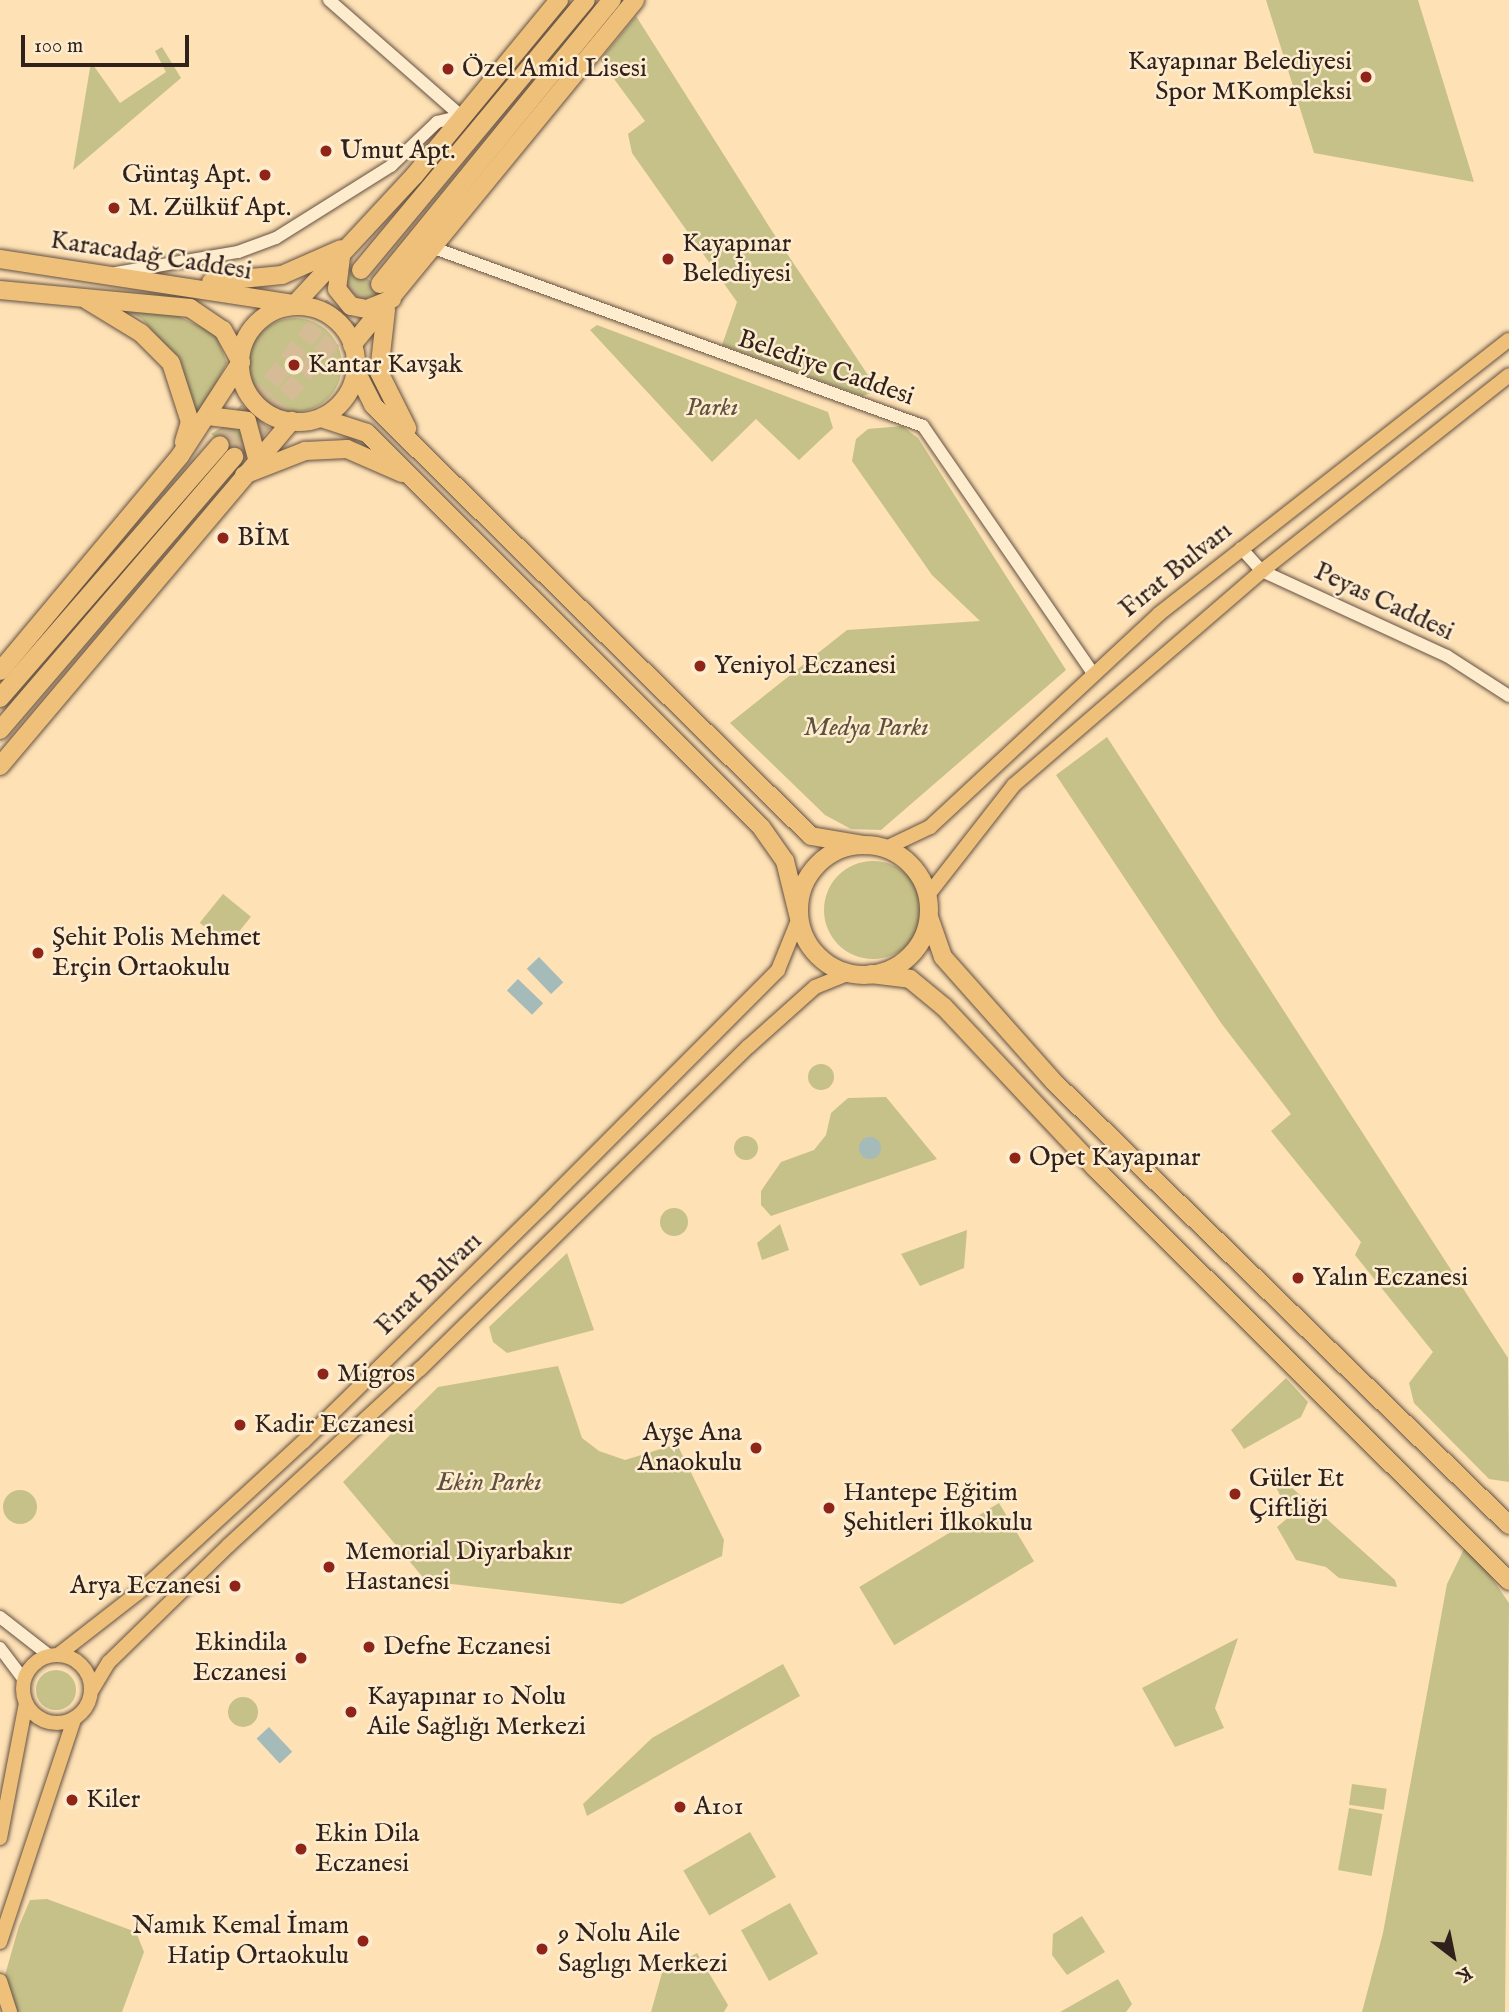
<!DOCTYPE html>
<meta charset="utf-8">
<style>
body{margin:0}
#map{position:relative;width:1509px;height:2012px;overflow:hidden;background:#fee1b5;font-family:"IM FELL English",serif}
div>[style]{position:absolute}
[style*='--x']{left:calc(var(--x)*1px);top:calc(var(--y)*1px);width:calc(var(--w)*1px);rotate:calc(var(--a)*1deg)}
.green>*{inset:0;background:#c6c189;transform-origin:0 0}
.round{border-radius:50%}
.water>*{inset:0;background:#a5bbb9;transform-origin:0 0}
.highway-tunnel>*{height:18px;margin-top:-9px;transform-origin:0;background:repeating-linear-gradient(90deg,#d5bb96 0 18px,transparent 0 27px)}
.roads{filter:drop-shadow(0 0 2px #645142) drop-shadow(0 0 2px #645142)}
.minor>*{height:12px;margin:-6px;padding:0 6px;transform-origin:6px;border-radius:6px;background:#feeccf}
.major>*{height:14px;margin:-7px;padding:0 7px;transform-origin:7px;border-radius:7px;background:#efc07a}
.major>.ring{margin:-7px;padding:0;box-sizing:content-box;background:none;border:14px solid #efc07a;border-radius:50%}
.highway>*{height:18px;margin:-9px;padding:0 9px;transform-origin:9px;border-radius:9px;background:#efc07a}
.highway>.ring{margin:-9px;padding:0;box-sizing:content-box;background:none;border:18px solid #efc07a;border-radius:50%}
.dots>*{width:19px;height:19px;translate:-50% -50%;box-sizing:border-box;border:4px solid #feeccf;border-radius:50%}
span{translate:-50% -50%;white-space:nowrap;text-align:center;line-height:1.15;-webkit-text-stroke:5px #feeccf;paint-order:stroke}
.poi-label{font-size:26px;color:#31211c}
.right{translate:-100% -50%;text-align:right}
.left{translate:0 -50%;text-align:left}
.street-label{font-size:26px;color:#31211c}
.park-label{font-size:26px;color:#5e513d;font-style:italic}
.north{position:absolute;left:1418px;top:1921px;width:70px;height:70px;-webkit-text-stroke:5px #feeccf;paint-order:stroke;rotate:148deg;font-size:19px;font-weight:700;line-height:28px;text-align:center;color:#31211c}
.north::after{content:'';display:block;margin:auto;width:24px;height:32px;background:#31211c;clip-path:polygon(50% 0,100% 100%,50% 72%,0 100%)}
.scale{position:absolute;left:21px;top:35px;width:168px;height:32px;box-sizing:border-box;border:4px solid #31211c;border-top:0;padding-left:9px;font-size:21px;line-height:24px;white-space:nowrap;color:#31211c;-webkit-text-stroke:5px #feeccf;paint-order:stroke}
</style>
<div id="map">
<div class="green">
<i style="clip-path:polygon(1266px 0,1418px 0,1474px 182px,1314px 153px)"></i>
<i style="clip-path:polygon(636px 16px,772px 231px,878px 390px,863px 396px,722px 345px,737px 302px,632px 153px,628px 134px,645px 121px,600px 60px)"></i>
<i style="clip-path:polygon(162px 47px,181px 78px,73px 170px,91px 62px,120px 103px,166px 72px,155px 51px)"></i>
<i style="clip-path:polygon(352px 266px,385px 293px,363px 299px,352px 294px,346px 284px)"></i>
<i style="clip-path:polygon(116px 304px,174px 314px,216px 334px,227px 363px,198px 416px,170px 351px,142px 319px)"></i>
<i class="round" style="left:248px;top:318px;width:94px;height:94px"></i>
<i style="clip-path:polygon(597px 325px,828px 412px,833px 428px,799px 460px,756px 419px,712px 462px,590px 330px)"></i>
<i style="clip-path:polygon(227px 424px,246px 436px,242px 460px,211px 434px)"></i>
<i style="clip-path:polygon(902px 426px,918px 438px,1066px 670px,881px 830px,851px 829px,825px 815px,730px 723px,847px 630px,980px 621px,932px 575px,852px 461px,856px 439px,868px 429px)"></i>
<i style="clip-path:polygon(1107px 737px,1508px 1358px,1509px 1482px,1489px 1479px,1414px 1403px,1409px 1383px,1433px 1352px,1355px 1255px,1361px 1242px,1271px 1131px,1291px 1114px,1221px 1023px,1056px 775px)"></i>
<i class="round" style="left:824px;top:861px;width:98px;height:98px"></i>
<i style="left:223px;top:894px;width:36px;height:37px;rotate:39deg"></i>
<i class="round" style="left:808px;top:1064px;width:26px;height:26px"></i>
<i style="clip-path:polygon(886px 1097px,937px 1159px,771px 1216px,761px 1205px,761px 1191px,781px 1162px,814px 1150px,826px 1135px,831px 1113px,848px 1098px)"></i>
<i class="round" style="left:734px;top:1136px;width:24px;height:24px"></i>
<i class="round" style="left:660px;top:1208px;width:28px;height:28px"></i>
<i style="clip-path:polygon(780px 1224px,789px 1250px,762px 1260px,757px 1243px)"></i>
<i style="clip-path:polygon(967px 1230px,964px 1268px,920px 1286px,901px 1254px)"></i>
<i style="clip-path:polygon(567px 1253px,594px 1330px,507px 1353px,493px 1342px,489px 1327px)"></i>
<i style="clip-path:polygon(558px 1366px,582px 1438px,599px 1451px,625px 1460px,677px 1444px,724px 1540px,722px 1556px,622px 1604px,426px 1581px,343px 1482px,438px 1387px)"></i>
<i style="clip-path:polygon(1286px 1378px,1308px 1402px,1301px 1417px,1244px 1449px,1231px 1430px)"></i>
<i style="clip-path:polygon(1281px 1478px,1395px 1580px,1397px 1587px,1339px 1578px,1326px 1567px,1296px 1560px,1277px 1527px,1290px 1516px,1275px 1485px)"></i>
<i class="round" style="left:3px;top:1490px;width:34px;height:34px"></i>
<i style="left:999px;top:1503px;width:68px;height:163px;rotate:59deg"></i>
<i style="clip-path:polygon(1464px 1549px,1479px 1559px,1509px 1603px,1505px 2012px,1362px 2012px,1383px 1933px,1447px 1584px)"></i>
<i style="clip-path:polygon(1238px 1638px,1215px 1708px,1224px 1728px,1175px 1747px,1142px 1688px)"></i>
<i style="clip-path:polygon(783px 1664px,800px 1696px,587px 1816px,583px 1804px,652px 1738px)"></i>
<i class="round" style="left:36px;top:1670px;width:40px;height:40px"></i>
<i class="round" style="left:228px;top:1697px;width:30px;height:30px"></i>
<i style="left:1352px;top:1784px;width:35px;height:21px;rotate:8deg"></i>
<i style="left:1349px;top:1808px;width:34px;height:63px;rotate:10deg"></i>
<i style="left:750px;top:1832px;width:52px;height:77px;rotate:60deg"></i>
<i style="clip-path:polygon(47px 1899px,136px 1932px,144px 1952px,122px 2012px,13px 2012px,5px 1975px,19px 1926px,30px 1900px)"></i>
<i style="left:790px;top:1903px;width:58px;height:56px;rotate:61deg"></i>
<i style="clip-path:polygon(1082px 1916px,1105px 1952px,1067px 1975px,1052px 1955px,1053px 1934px)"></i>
<i style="clip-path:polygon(697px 1953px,728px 2005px,724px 2012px,651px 2012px,662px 1973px)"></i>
<i style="clip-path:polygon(1118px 1979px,1132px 2004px,1126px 2012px,1060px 2012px)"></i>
</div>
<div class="water">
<i style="left:539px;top:957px;width:35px;height:17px;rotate:46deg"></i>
<i style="left:518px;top:979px;width:35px;height:16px;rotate:44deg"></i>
<i class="round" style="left:859px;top:1137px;width:22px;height:22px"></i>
<i style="left:269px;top:1727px;width:34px;height:17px;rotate:47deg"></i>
</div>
<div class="highway-tunnel">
<i style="--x:220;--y:445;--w:225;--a:-51.1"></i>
<i style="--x:234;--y:457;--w:226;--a:-49.8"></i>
</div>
<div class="roads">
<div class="minor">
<i style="--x:329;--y:0;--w:176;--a:41.3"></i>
<i style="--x:434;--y:248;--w:520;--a:20"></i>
<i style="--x:923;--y:426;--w:300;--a:55.5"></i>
<i style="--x:116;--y:273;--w:124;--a:-9.8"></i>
<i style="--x:238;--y:252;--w:40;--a:-20.2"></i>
<i style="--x:276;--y:238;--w:136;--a:-32.1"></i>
<i style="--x:391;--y:166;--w:64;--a:-43.7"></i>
<i style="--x:437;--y:122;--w:25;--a:-14"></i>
<i style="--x:1241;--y:548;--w:31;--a:48"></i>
<i style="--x:1262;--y:571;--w:204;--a:24.7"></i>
<i style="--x:1447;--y:656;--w:74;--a:32.8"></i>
<i style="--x:0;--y:1617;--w:63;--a:38"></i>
<i style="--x:0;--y:1648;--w:40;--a:53"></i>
</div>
<div class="major">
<i style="--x:886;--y:848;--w:49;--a:-25.5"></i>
<i style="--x:930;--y:827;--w:313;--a:-42.9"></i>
<i style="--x:1159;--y:614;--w:444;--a:-38.1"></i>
<i style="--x:928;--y:895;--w:140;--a:-52"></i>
<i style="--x:1014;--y:785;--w:328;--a:-40.8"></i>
<i style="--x:1262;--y:571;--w:315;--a:-38.4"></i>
<i class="ring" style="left:23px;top:1655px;width:54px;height:54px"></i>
<i style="--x:58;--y:1655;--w:109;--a:-37.9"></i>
<i style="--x:144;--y:1588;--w:217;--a:-42.6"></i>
<i style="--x:304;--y:1441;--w:338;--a:-44.5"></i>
<i style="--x:545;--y:1204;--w:330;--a:-45.1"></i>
<i style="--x:778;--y:970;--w:56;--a:-68"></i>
<i style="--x:92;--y:1690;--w:33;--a:-59"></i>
<i style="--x:109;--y:1662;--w:168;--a:-44.3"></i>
<i style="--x:229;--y:1545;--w:260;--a:-42.7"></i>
<i style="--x:420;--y:1369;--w:460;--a:-44.5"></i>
<i style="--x:748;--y:1047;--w:90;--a:-41.8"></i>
<i style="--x:815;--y:987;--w:38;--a:-22"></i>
<i style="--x:0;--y:1838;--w:137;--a:-79.1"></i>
<i style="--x:0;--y:1942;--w:235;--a:-71.6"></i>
<i style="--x:0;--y:1981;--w:33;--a:72"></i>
</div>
<div class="highway">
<i style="--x:341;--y:257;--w:32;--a:97"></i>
<i style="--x:337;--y:289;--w:22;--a:51"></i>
<i style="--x:351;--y:306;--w:16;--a:11"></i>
<i style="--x:367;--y:309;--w:27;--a:-22"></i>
<i style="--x:0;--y:259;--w:298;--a:8.7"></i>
<i style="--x:295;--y:304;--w:175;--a:-47.1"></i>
<i style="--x:414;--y:176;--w:228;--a:-50.5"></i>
<i style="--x:361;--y:270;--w:351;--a:-50.2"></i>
<i style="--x:211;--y:282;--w:71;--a:-5.6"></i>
<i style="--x:282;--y:275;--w:64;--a:-23.8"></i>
<i style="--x:380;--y:284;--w:367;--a:-50.8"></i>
<i style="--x:0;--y:290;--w:191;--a:5.4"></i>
<i style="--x:190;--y:308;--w:40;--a:34"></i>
<i style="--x:223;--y:330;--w:37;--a:61"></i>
<i style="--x:241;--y:362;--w:112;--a:123"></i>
<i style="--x:180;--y:456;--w:280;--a:129.9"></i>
<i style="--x:87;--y:300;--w:63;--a:31.4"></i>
<i style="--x:141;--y:333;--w:42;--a:45"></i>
<i style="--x:171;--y:363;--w:62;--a:72.1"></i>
<i style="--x:190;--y:422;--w:21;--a:107"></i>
<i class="ring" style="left:240px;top:306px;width:98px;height:98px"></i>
<i style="--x:386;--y:310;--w:62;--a:96.4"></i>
<i style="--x:379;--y:372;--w:63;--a:63.4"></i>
<i style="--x:352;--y:345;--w:446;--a:-50.6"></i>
<i style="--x:356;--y:371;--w:38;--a:63"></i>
<i style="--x:373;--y:405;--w:614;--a:44.54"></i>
<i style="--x:811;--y:836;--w:54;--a:9.6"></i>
<i style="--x:208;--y:416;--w:39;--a:7"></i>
<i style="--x:247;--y:421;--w:38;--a:75"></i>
<i style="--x:321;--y:418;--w:48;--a:18.1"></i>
<i style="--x:367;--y:433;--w:557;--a:45"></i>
<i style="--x:761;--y:827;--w:42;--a:54.8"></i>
<i style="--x:785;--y:861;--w:59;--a:76.2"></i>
<i style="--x:244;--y:475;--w:66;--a:-21.5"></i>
<i style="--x:305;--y:451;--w:42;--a:-2.7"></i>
<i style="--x:347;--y:449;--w:60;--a:23.6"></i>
<i style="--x:0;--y:698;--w:335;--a:-49"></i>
<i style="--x:0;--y:730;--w:360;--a:-49.4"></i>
<i style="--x:0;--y:766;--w:452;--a:-49.8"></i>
<i class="ring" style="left:799px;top:845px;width:112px;height:112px"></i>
<i style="--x:929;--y:917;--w:42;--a:70.7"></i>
<i style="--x:943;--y:957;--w:167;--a:48.4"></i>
<i style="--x:1054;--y:1082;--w:635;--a:44.23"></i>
<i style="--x:871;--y:974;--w:39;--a:7"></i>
<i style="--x:910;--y:979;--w:44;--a:39.5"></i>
<i style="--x:944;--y:1007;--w:219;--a:46.8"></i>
<i style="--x:1094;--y:1167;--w:586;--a:44.93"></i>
</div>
</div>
<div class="dots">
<i style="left:448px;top:69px;background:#8f2418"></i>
<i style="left:1366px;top:77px;background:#8f2418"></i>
<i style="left:326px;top:151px;background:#8f2418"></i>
<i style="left:265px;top:175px;background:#8f2418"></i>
<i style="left:114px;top:208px;background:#8f2418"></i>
<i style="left:668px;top:259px;background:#8f2418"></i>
<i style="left:294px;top:365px;background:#8f2418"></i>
<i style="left:223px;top:538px;background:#8f2418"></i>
<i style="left:700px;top:666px;background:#8f2418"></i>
<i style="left:38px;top:953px;background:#8f2418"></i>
<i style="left:1015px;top:1158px;background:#8f2418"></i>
<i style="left:1298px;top:1278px;background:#8f2418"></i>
<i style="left:323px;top:1374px;background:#8f2418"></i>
<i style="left:240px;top:1425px;background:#8f2418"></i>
<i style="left:756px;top:1448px;background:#8f2418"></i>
<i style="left:1235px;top:1494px;background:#8f2418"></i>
<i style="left:829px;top:1508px;background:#8f2418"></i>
<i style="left:329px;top:1567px;background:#8f2418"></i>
<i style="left:235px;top:1586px;background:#8f2418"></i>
<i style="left:369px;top:1647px;background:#8f2418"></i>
<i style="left:301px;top:1658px;background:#8f2418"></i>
<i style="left:351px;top:1712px;background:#8f2418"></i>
<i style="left:72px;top:1800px;background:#8f2418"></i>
<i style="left:680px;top:1807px;background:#8f2418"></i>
<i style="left:301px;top:1849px;background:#8f2418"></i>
<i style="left:363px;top:1941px;background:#8f2418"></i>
<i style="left:542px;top:1949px;background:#8f2418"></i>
</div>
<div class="poi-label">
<span class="right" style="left:1352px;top:77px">Kayapınar Belediyesi<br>Spor MKompleksi</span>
<span class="left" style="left:462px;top:69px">Özel Amid Lisesi</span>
<span class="left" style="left:340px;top:151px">Umut Apt.</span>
<span class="right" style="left:251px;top:175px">Güntaş Apt.</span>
<span class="left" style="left:128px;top:208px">M. Zülküf Apt.</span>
<span class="left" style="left:682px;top:259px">Kayapınar<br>Belediyesi</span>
<span class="left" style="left:308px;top:365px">Kantar Kavşak</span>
<span class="left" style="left:237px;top:538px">BİM</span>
<span class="left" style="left:714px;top:666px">Yeniyol Eczanesi</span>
<span class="left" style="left:52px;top:953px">Şehit Polis Mehmet<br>Erçin Ortaokulu</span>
<span class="left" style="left:1029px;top:1158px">Opet Kayapınar</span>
<span class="left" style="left:1312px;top:1278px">Yalın Eczanesi</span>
<span class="left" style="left:337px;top:1374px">Migros</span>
<span class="left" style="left:254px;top:1425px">Kadir Eczanesi</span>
<span class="right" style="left:742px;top:1448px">Ayşe Ana<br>Anaokulu</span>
<span class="left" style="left:1249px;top:1494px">Güler Et<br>Çiftliği</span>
<span class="left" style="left:843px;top:1508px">Hantepe Eğitim<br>Şehitleri İlkokulu</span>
<span class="left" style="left:345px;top:1567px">Memorial Diyarbakır<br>Hastanesi</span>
<span class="right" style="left:221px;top:1586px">Arya Eczanesi</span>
<span class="right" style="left:287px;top:1658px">Ekindila<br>Eczanesi</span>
<span class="left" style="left:383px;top:1647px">Defne Eczanesi</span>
<span class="left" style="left:367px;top:1712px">Kayapınar 10 Nolu<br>Aile Sağlığı Merkezi</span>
<span class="left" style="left:86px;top:1800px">Kiler</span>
<span class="left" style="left:694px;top:1807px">A101</span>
<span class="left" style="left:315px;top:1849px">Ekin Dila<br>Eczanesi</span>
<span class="right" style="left:349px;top:1941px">Namık Kemal İmam<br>Hatip Ortaokulu</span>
<span class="left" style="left:558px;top:1949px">9 Nolu Aile<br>Saglıgı Merkezi</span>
</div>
<div class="street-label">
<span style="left:151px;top:256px;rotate:9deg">Karacadağ Caddesi</span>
<span style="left:826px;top:368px;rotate:19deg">Belediye Caddesi</span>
<span style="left:1176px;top:570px;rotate:-39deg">Fırat Bulvarı</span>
<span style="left:1384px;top:602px;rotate:25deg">Peyas Caddesi</span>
<span style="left:429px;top:1284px;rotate:-44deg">Fırat Bulvarı</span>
</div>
<div class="park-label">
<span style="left:712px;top:408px">Parkı</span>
<span style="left:866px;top:728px">Medya Parkı</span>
<span style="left:489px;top:1483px">Ekin Parkı</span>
</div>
<div class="north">K</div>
<div class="scale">100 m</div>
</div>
